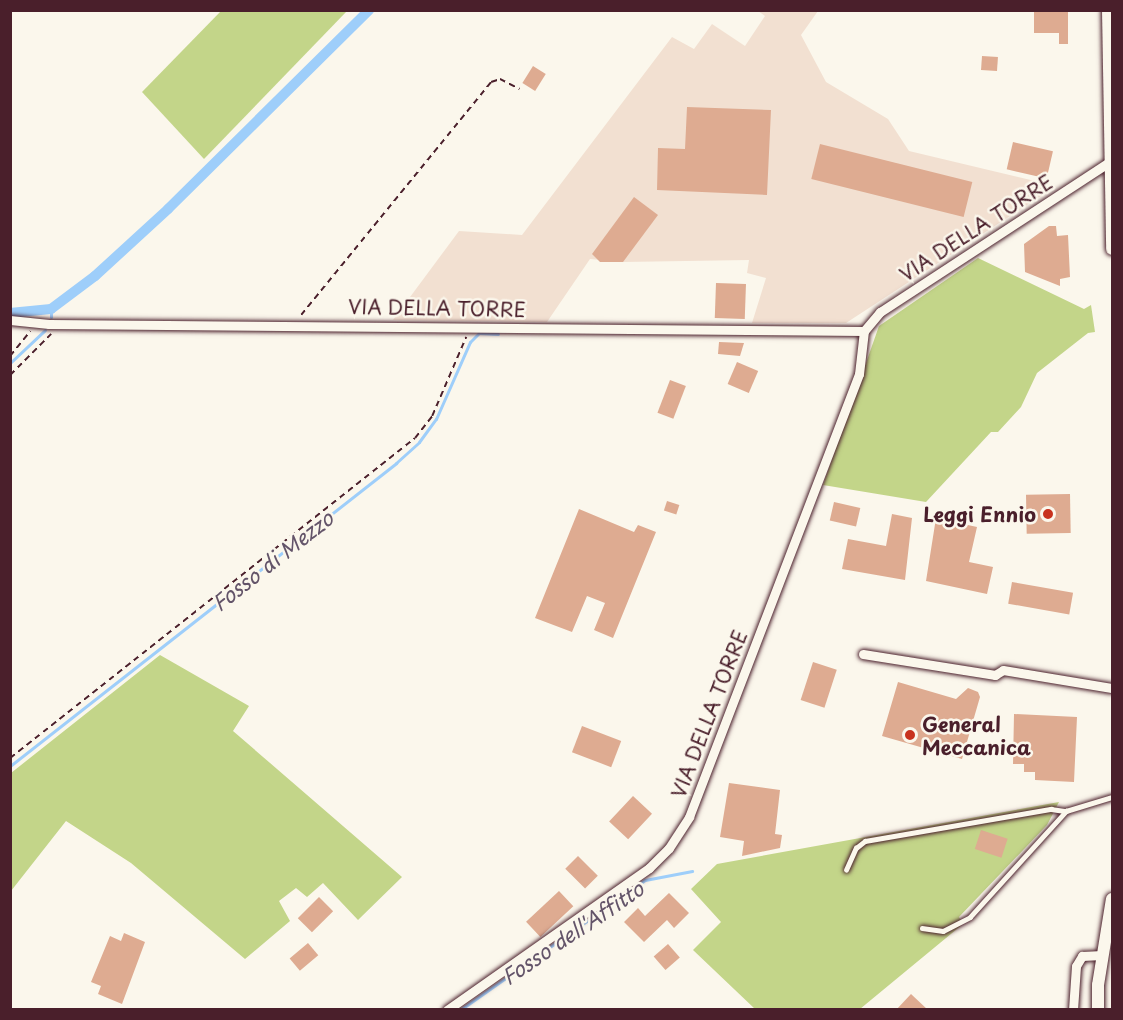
<!DOCTYPE html>
<style>
body{margin:0}
#map{position:relative;width:1123px;height:1020px;overflow:hidden;background:#fbf7ec;font-family:"Playpen Sans",sans-serif}
div>[style]{position:absolute}
[style*='--x']{left:calc(var(--x)*1px);top:calc(var(--y)*1px);width:calc(var(--w)*1px);rotate:calc(var(--a)*1deg)}
.built>*{inset:0;background:#f2e0d1}
.green>*{inset:0;background:#c3d589}
.stream>*{height:3px;margin:-1.5px;padding:0 1.5px;transform-origin:1.5px;border-radius:1.5px;background:#9ecefa}
.canal>*{height:10px;margin:-5px;padding:0 5px;transform-origin:5px;border-radius:5px;background:#9ecefa}
.building>*{inset:0;background:#deab91;transform-origin:0 0}
.path>*{height:1.5px;margin-top:-0.75px;transform-origin:0;background:repeating-linear-gradient(90deg,#4a1f2b 0 6px,transparent 0 10.5px)}
.roads{filter:drop-shadow(0 0 2px #4a1f2b) drop-shadow(0 0 2px #4a1f2b)}
.lane>*{height:4.5px;margin:-2.25px;padding:0 2.25px;transform-origin:2.25px;border-radius:2.25px;background:#fbf7ec}
.street>*{height:9px;margin:-4.5px;padding:0 4.5px;transform-origin:4.5px;border-radius:4.5px;background:#fbf7ec}
.secondary>*{height:12px;margin:-6px;padding:0 6px;transform-origin:6px;border-radius:6px;background:#fbf7ec}
.dots>*{width:16px;height:16px;translate:-50% -50%;box-sizing:border-box;border:3px solid #fbf7ec;border-radius:50%}
span{translate:-50% -50%;white-space:nowrap;text-align:center;line-height:1.15;-webkit-text-stroke:5px #fbf7ec;paint-order:stroke}
.street-label{font-size:20px;color:#4a1f2b}
.poi-label{font-size:20px;color:#4a1f2b;font-weight:700}
.right{translate:-100% -50%;text-align:right}
.left{translate:0 -50%;text-align:left}
.water-label{font-size:21px;color:#635469;font-style:italic}
.frame{position:absolute;inset:0;border:12px solid #4a1f2b;pointer-events:none}
</style>
<div id="map">
<div class="built">
<i style="clip-path:polygon(758px 11px,818px 11px,801px 35px,826px 82px,888px 119px,909px 151px,1056px 186px,846px 323px,752px 323px,766px 278px,747px 273px,749px 260px,623px 262px,590px 259px,547px 322px,393px 320px,459px 231px,522px 235px,672px 37px,694px 49px,712px 24px,745px 46px,765px 16px)"></i>
</div>
<div class="green">
<i style="clip-path:polygon(221px 11px,347px 11px,204px 159px,142px 92px)"></i>
<i style="clip-path:polygon(978px 258px,1084px 309px,1091px 305px,1095px 332px,1088px 333px,1037px 373px,1021px 407px,998px 432px,991px 432px,926px 502px,823px 485px,879px 326px)"></i>
<i style="clip-path:polygon(160px 655px,249px 706px,233px 731px,402px 877px,358px 920px,323px 883px,307px 897px,296px 888px,279px 901px,290px 921px,245px 959px,131px 863px,66px 821px,11px 891px,11px 773px)"></i>
<i style="clip-path:polygon(1059px 802px,1047px 825px,959px 917px,963px 924px,860px 1009px,755px 1009px,693px 950px,721px 922px,691px 889px,717px 864px)"></i>
</div>
<div class="stream">
<i style="--x:51;--y:317;--w:8;--a:-90"></i>
<i style="--x:10;--y:363;--w:48;--a:-43.3"></i>
<i style="--x:10;--y:766;--w:491;--a:-38.1"></i>
<i style="--x:396;--y:463;--w:31;--a:-42"></i>
<i style="--x:419;--y:442;--w:29;--a:-54"></i>
<i style="--x:436;--y:419;--w:84;--a:-66.2"></i>
<i style="--x:470;--y:342;--w:13;--a:-45"></i>
<i style="--x:479;--y:333;--w:19;--a:3"></i>
<i style="--x:460;--y:1010;--w:226;--a:-35.1"></i>
<i style="--x:645;--y:880;--w:48;--a:-10.8"></i>
</div>
<div class="canal">
<i style="--x:10;--y:313;--w:41;--a:-5.6"></i>
<i style="--x:51;--y:309;--w:55;--a:-36.9"></i>
<i style="--x:95;--y:276;--w:99;--a:-42.5"></i>
<i style="--x:168;--y:209;--w:283;--a:-44.7"></i>
</div>
<div class="building">
<i style="clip-path:polygon(1034px 10px,1068px 10px,1068px 44px,1059px 44px,1059px 33px,1034px 33px)"></i>
<i style="left:982px;top:56px;width:16px;height:14px;rotate:4deg"></i>
<i style="left:533px;top:66px;width:15px;height:20px;rotate:32deg"></i>
<i style="clip-path:polygon(687px 107px,771px 110px,767px 195px,657px 190px,658px 148px,685px 149px)"></i>
<i style="left:1013px;top:142px;width:41px;height:28px;rotate:13deg"></i>
<i style="left:820px;top:144px;width:157px;height:36px;rotate:14deg"></i>
<i style="clip-path:polygon(634px 197px,658px 215px,623px 262px,600px 262px,592px 254px)"></i>
<i style="clip-path:polygon(1049px 226px,1056px 226px,1057px 236px,1068px 235px,1070px 277px,1060px 279px,1060px 286px,1025px 272px,1024px 244px)"></i>
<i style="left:716px;top:283px;width:30px;height:35px;rotate:2deg"></i>
<i style="clip-path:polygon(719px 342px,744px 343px,740px 356px,718px 354px)"></i>
<i style="left:737px;top:362px;width:23px;height:24px;rotate:23deg"></i>
<i style="left:670px;top:380px;width:17px;height:35px;rotate:21deg"></i>
<i style="left:1070px;top:494px;width:39px;height:44px;rotate:89deg"></i>
<i style="left:667px;top:501px;width:13px;height:10px;rotate:18deg"></i>
<i style="left:834px;top:502px;width:27px;height:19px;rotate:13deg"></i>
<i style="clip-path:polygon(579px 509px,634px 532px,638px 525px,656px 532px,613px 638px,594px 630px,605px 603px,587px 596px,572px 632px,535px 618px)"></i>
<i style="clip-path:polygon(892px 514px,912px 518px,905px 580px,842px 569px,848px 539px,886px 546px)"></i>
<i style="clip-path:polygon(936px 518px,977px 527px,969px 562px,993px 567px,987px 594px,926px 581px)"></i>
<i style="left:1012px;top:582px;width:62px;height:22px;rotate:10deg"></i>
<i style="left:813px;top:662px;width:25px;height:40px;rotate:18deg"></i>
<i style="clip-path:polygon(898px 682px,956px 699px,968px 688px,978px 692px,980px 697px,962px 759px,882px 736px)"></i>
<i style="clip-path:polygon(1014px 714px,1077px 717px,1074px 782px,1035px 780px,1035px 772px,1024px 772px,1024px 764px,1013px 764px)"></i>
<i style="left:582px;top:726px;width:42px;height:28px;rotate:21deg"></i>
<i style="clip-path:polygon(729px 783px,780px 790px,775px 834px,782px 835px,780px 848px,742px 856px,744px 841px,720px 837px)"></i>
<i style="left:633px;top:796px;width:26px;height:35px;rotate:43deg"></i>
<i style="left:981px;top:830px;width:28px;height:20px;rotate:18deg"></i>
<i style="left:578px;top:856px;width:28px;height:18px;rotate:45deg"></i>
<i style="left:559px;top:891px;width:21px;height:45px;rotate:47deg"></i>
<i style="clip-path:polygon(669px 893px,689px 913px,674px 928px,667px 920px,644px 942px,624px 922px,638px 908px,645px 916px)"></i>
<i style="left:319px;top:897px;width:20px;height:30px;rotate:45deg"></i>
<i style="clip-path:polygon(124px 933px,145px 942px,122px 1004px,98px 994px,101px 986px,91px 982px,110px 936px,121px 941px)"></i>
<i style="left:308px;top:943px;width:16px;height:24px;rotate:50deg"></i>
<i style="left:668px;top:944px;width:18px;height:19px;rotate:49deg"></i>
<i style="clip-path:polygon(911px 994px,928px 1010px,896px 1010px)"></i>
</div>
<div class="path">
<i style="--x:301;--y:315;--w:301;--a:-50.8"></i>
<i style="--x:491;--y:82;--w:9;--a:-18"></i>
<i style="--x:500;--y:79;--w:22;--a:27"></i>
<i style="--x:10;--y:356;--w:32;--a:-51"></i>
<i style="--x:10;--y:375;--w:58;--a:-45"></i>
<i style="--x:10;--y:758;--w:516;--a:-38.31"></i>
<i style="--x:415;--y:438;--w:28;--a:-52"></i>
<i style="--x:432;--y:416;--w:86;--a:-66.7"></i>
</div>
<div class="roads">
<div class="lane">
<i style="--x:846;--y:870;--w:24;--a:-66"></i>
<i style="--x:856;--y:848;--w:11;--a:-38"></i>
<i style="--x:865;--y:841;--w:189;--a:-9.8"></i>
<i style="--x:1051;--y:809;--w:15;--a:8"></i>
<i style="--x:922;--y:928;--w:21;--a:8"></i>
<i style="--x:943;--y:931;--w:30;--a:-27"></i>
<i style="--x:970;--y:917;--w:143;--a:-47.8"></i>
<i style="--x:1066;--y:811;--w:48;--a:-16.9"></i>
</div>
<div class="street">
<i style="--x:10;--y:320;--w:39;--a:6"></i>
<i style="--x:49;--y:324;--w:815;--a:0.49"></i>
<i style="--x:864;--y:331;--w:25;--a:-50"></i>
<i style="--x:880;--y:312;--w:277;--a:-33.2"></i>
<i style="--x:863;--y:654;--w:134;--a:9"></i>
<i style="--x:995;--y:675;--w:9;--a:-32"></i>
<i style="--x:1003;--y:670;--w:110;--a:9.4"></i>
<i style="--x:447;--y:1010;--w:247;--a:-35.1"></i>
<i style="--x:649;--y:868;--w:28;--a:-45"></i>
<i style="--x:669;--y:848;--w:37;--a:-57"></i>
<i style="--x:689;--y:817;--w:474;--a:-69"></i>
<i style="--x:859;--y:374;--w:43;--a:-83.4"></i>
<i style="--x:1073;--y:1010;--w:44;--a:-86.1"></i>
<i style="--x:1076;--y:966;--w:12;--a:-59"></i>
<i style="--x:1082;--y:956;--w:20;--a:-3"></i>
</div>
<div class="secondary">
<i style="--x:1108;--y:10;--w:239;--a:89"></i>
<i style="--x:1098;--y:1010;--w:25;--a:-90"></i>
<i style="--x:1098;--y:985;--w:87;--a:-80.8"></i>
</div>
</div>
<div class="dots">
<i style="left:1048px;top:514px;background:#c8321e"></i>
<i style="left:910px;top:735px;background:#c8321e"></i>
</div>
<div class="street-label">
<span style="left:976px;top:228px;rotate:-33deg">VIA DELLA TORRE</span>
<span style="left:437px;top:308px;rotate:1deg">VIA DELLA TORRE</span>
<span style="left:709px;top:714px;rotate:-69deg">VIA DELLA TORRE</span>
</div>
<div class="poi-label">
<span class="right" style="left:1036px;top:514px">Leggi Ennio</span>
<span class="left" style="left:922px;top:736px">General<br>Meccanica</span>
</div>
<div class="water-label">
<span style="left:272px;top:560px;rotate:-38deg">Fosso di Mezzo</span>
<span style="left:572px;top:932px;rotate:-34deg">Fosso dell'Affitto</span>
</div>
<div class="frame"></div>
</div>
